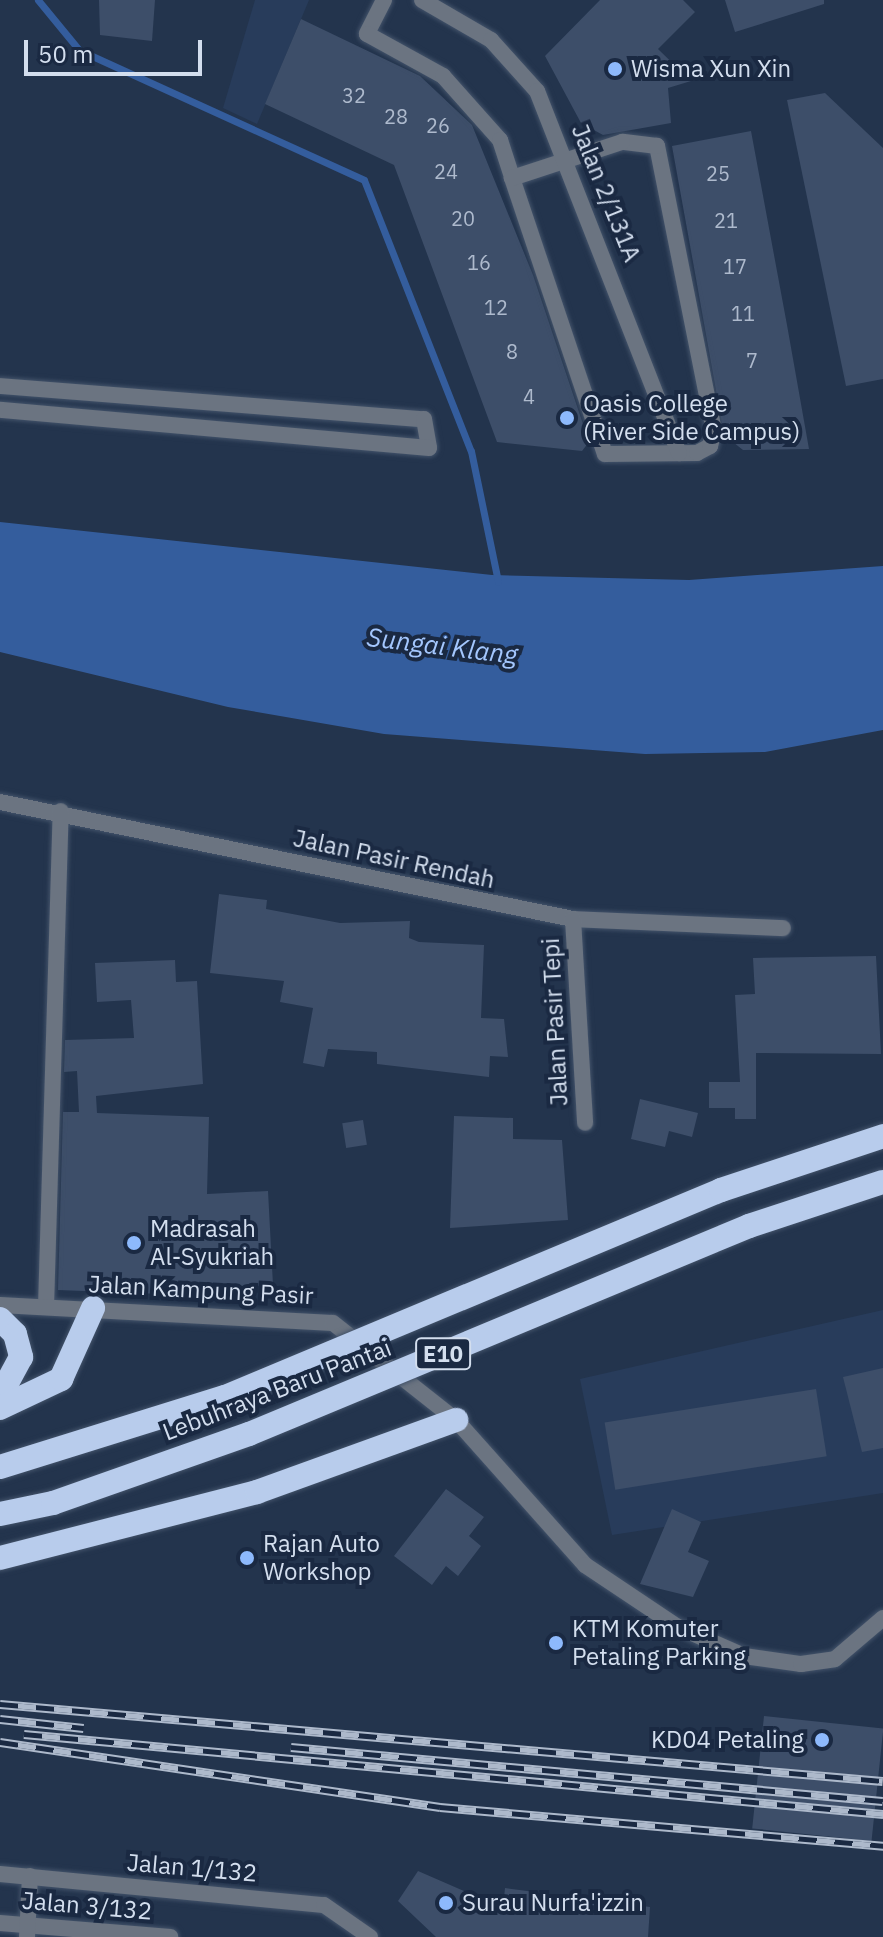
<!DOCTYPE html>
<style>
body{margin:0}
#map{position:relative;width:883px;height:1937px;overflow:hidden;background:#23344d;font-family:"IBM Plex Sans",sans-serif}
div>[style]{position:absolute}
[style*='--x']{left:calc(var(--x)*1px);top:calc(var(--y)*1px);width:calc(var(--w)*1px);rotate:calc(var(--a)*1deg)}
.built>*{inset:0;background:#283c5b}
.water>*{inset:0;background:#345d9d}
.stream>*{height:7px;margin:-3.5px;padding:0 3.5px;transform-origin:3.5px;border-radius:3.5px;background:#345d9d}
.building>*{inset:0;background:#3d4e69;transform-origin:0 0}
.roads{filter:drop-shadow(0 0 2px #43536a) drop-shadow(0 0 2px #43536a)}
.minor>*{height:16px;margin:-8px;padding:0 8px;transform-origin:8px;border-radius:8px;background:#6b7481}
.tertiary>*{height:16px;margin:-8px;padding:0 8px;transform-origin:8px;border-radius:8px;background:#6b7481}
.motorway>*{height:24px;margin:-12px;padding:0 12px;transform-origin:12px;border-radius:12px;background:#b8ccec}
.rail>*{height:9px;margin-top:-4.5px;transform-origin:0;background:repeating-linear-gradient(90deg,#1a2942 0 18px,#adb9cb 0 36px);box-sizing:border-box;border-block:2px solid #adb9cb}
.bridges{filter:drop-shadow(0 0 2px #43536a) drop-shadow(0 0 2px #43536a)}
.motorway-bridge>*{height:24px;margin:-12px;padding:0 12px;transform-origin:12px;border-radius:12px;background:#b8ccec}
.dots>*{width:22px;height:22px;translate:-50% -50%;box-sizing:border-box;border:4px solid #1a2942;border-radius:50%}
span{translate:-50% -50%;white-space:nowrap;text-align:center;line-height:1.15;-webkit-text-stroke:8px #1a2942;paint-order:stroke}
.number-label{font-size:20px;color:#aebacd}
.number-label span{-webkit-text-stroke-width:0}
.shield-label span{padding:2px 6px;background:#1a2942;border:2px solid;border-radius:6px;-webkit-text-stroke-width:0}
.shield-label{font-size:22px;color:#d3deee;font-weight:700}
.poi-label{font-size:24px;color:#d3deee}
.left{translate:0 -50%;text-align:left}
.right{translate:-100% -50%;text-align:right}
.street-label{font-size:24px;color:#d3deee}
.water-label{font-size:26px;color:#a4c7fe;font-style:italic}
.scale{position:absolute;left:24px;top:40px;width:178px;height:36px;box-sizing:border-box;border:4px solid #d3deee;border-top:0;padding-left:10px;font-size:24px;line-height:28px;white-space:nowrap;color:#d3deee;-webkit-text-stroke:6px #1a2942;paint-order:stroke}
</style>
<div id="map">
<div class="built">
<i style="clip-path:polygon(255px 0,309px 0,257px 124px,223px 108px)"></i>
<i style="clip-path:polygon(883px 1310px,883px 1493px,612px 1535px,580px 1379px)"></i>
</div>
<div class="water">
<i style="clip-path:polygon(0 522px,492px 575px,689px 580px,883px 566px,883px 730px,765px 752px,645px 754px,384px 734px,228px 707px,0 652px)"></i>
</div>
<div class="stream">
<i style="--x:38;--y:0;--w:65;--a:50.6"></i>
<i style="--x:79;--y:50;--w:313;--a:24.5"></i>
<i style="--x:364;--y:180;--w:291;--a:68.5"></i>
<i style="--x:471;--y:451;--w:133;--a:78.3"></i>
</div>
<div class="building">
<i style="clip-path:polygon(99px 0,155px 0,152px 41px,100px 35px)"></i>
<i style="clip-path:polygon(600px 0,683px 0,695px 12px,658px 49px,691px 81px,668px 88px,671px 123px,603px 135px,581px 123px,545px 56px)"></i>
<i style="clip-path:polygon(725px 0,824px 0,824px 4px,735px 32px)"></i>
<i style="clip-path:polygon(301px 19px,420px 76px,472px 125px,533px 275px,589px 442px,582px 451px,497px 442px,394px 165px,265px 104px)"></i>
<i style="clip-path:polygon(825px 93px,883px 148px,883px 379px,846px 386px,787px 100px)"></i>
<i style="clip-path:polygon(751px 131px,787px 325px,809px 449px,743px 450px,724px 435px,693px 262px,672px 146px)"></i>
<i style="clip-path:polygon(219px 894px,267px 900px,266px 909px,340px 923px,410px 921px,409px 938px,419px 942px,484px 945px,481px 1018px,504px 1019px,508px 1057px,490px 1056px,489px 1077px,377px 1064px,377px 1052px,328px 1049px,324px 1067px,303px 1063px,313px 1008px,280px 1002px,284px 981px,210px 973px)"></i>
<i style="clip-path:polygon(876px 956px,881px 1054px,756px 1053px,756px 1119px,735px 1119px,735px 1108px,709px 1108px,709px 1082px,740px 1082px,735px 995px,755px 994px,753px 958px)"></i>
<i style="clip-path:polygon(175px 960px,176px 982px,197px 981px,203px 1084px,96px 1096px,97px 1113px,209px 1117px,207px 1194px,268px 1191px,273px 1285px,213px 1288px,214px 1296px,58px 1290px,63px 1112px,79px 1112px,77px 1071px,64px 1072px,65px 1040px,134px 1038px,131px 1000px,97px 1002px,95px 963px)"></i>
<i style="clip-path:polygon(640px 1099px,698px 1113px,692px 1137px,669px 1131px,665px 1147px,631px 1139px)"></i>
<i style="clip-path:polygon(454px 1116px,513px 1118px,513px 1139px,562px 1140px,568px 1220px,450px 1228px)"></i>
<i style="left:363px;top:1120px;width:25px;height:21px;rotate:81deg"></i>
<i style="clip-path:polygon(883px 1368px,883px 1448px,862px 1452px,843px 1377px)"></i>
<i style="left:816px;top:1389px;width:68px;height:214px;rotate:81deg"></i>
<i style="clip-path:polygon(446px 1489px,484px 1517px,469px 1536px,481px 1546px,458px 1576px,446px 1566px,432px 1585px,394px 1556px)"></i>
<i style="clip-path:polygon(672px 1509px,701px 1522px,688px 1552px,709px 1561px,693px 1597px,640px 1584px)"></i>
<i style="left:764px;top:1716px;width:120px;height:113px;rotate:6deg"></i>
<i style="clip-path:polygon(418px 1871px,503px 1908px,505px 1888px,650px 1907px,648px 1937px,436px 1937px,398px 1901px)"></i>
</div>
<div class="roads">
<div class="minor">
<i style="--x:384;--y:0;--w:38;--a:117"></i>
<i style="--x:367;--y:34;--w:87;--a:28.9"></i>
<i style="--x:443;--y:76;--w:86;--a:48.3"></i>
<i style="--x:500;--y:140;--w:40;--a:72"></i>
<i style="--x:512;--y:178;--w:291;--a:71.4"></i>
<i style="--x:605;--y:454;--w:92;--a:-0.6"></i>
<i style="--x:697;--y:453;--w:15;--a:-28"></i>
<i style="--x:710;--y:446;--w:16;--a:-75"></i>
<i style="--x:714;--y:431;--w:291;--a:-101.3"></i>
<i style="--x:657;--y:146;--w:35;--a:-173"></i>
<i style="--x:622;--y:142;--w:116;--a:161.9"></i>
<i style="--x:422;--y:0;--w:80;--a:30.1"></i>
<i style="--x:491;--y:40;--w:69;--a:48"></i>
<i style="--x:537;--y:91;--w:389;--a:68.6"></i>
<i style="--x:0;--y:386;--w:425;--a:4.5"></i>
<i style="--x:424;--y:419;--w:29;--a:80"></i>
<i style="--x:429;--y:448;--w:431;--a:-174.9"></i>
<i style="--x:0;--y:802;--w:585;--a:11.54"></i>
<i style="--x:573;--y:919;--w:210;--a:2.5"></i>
<i style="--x:573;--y:919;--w:204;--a:86.6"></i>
<i style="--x:46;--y:1307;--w:496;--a:-88.3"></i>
<i style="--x:0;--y:1923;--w:171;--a:4.7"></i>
<i style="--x:27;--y:1937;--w:61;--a:-87.2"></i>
</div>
<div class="tertiary">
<i style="--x:0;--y:1305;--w:333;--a:3.1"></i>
<i style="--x:333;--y:1323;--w:157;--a:38.3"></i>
<i style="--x:456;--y:1420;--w:194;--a:48.3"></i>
<i style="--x:585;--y:1565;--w:110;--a:33.8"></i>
<i style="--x:676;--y:1626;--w:74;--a:23.8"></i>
<i style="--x:744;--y:1656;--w:58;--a:8"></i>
<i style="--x:801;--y:1664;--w:34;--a:-8"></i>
<i style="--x:835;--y:1659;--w:63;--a:-40.5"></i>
<i style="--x:0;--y:1874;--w:325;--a:5.5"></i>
<i style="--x:324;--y:1905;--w:56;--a:34.8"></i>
</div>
<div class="motorway">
<i style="--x:0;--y:1319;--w:21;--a:45"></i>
<i style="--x:15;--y:1334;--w:24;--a:75"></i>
<i style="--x:21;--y:1357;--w:44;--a:118.3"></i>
<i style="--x:0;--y:1408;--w:68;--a:-25.4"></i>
<i style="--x:61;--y:1379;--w:78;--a:-65.7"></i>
<i style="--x:0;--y:1558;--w:265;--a:-14.4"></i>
<i style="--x:257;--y:1492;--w:212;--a:-19.9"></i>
</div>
</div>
<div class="rail">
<i style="--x:0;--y:1704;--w:886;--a:4.98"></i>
<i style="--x:0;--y:1719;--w:84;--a:6.1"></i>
<i style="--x:24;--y:1734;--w:863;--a:5.32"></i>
<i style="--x:0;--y:1742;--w:445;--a:8.4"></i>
<i style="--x:440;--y:1807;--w:445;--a:5"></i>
<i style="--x:291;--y:1747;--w:594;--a:5.21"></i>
</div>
<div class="bridges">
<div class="motorway-bridge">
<i style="--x:0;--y:1467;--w:236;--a:-17.3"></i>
<i style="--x:225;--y:1397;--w:537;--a:-22.65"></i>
<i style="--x:721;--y:1190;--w:171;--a:-18.4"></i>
<i style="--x:0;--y:1514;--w:54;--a:-11.7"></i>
<i style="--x:53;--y:1503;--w:208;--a:-19.4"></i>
<i style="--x:249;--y:1434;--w:542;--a:-22.59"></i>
<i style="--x:749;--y:1226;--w:141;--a:-18.2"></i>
</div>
</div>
<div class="dots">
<i style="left:615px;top:69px;background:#8db9fc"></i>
<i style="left:567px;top:418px;background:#8db9fc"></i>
<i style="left:134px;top:1243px;background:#8db9fc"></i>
<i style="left:247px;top:1558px;background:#8db9fc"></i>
<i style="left:556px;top:1643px;background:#8db9fc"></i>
<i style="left:822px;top:1740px;background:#8db9fc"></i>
<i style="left:446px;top:1903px;background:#8db9fc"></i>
</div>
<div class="number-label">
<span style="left:354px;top:95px">32</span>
<span style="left:396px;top:116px">28</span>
<span style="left:438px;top:125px">26</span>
<span style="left:446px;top:171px">24</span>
<span style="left:718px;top:173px">25</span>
<span style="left:463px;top:218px">20</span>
<span style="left:726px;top:220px">21</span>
<span style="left:479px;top:262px">16</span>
<span style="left:735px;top:266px">17</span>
<span style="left:496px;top:307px">12</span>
<span style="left:743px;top:313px">11</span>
<span style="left:512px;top:351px">8</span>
<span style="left:752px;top:360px">7</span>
<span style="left:529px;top:396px">4</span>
</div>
<div class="shield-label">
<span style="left:443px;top:1354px">E10</span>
</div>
<div class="poi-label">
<span class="left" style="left:631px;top:69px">Wisma Xun Xin</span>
<span class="left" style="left:583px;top:418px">Oasis College<br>(River Side Campus)</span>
<span class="left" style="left:150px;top:1243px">Madrasah<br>Al-Syukriah</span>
<span class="left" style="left:263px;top:1558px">Rajan Auto<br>Workshop</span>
<span class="left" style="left:572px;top:1643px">KTM Komuter<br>Petaling Parking</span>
<span class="right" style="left:804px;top:1740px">KD04 Petaling</span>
<span class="left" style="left:462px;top:1903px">Surau Nurfa'izzin</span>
</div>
<div class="street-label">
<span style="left:606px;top:193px;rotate:68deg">Jalan 2/131A</span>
<span style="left:394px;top:859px;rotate:12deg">Jalan Pasir Rendah</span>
<span style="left:555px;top:1022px;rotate:-93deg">Jalan Pasir Tepi</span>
<span style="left:201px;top:1290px;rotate:3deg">Jalan Kampung Pasir</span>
<span style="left:277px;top:1390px;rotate:-21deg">Lebuhraya Baru Pantai</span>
<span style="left:192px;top:1868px;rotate:5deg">Jalan 1/132</span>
<span style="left:87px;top:1906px;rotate:5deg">Jalan 3/132</span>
</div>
<div class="water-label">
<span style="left:442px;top:646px;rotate:7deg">Sungai Klang</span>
</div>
<div class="scale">50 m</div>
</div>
